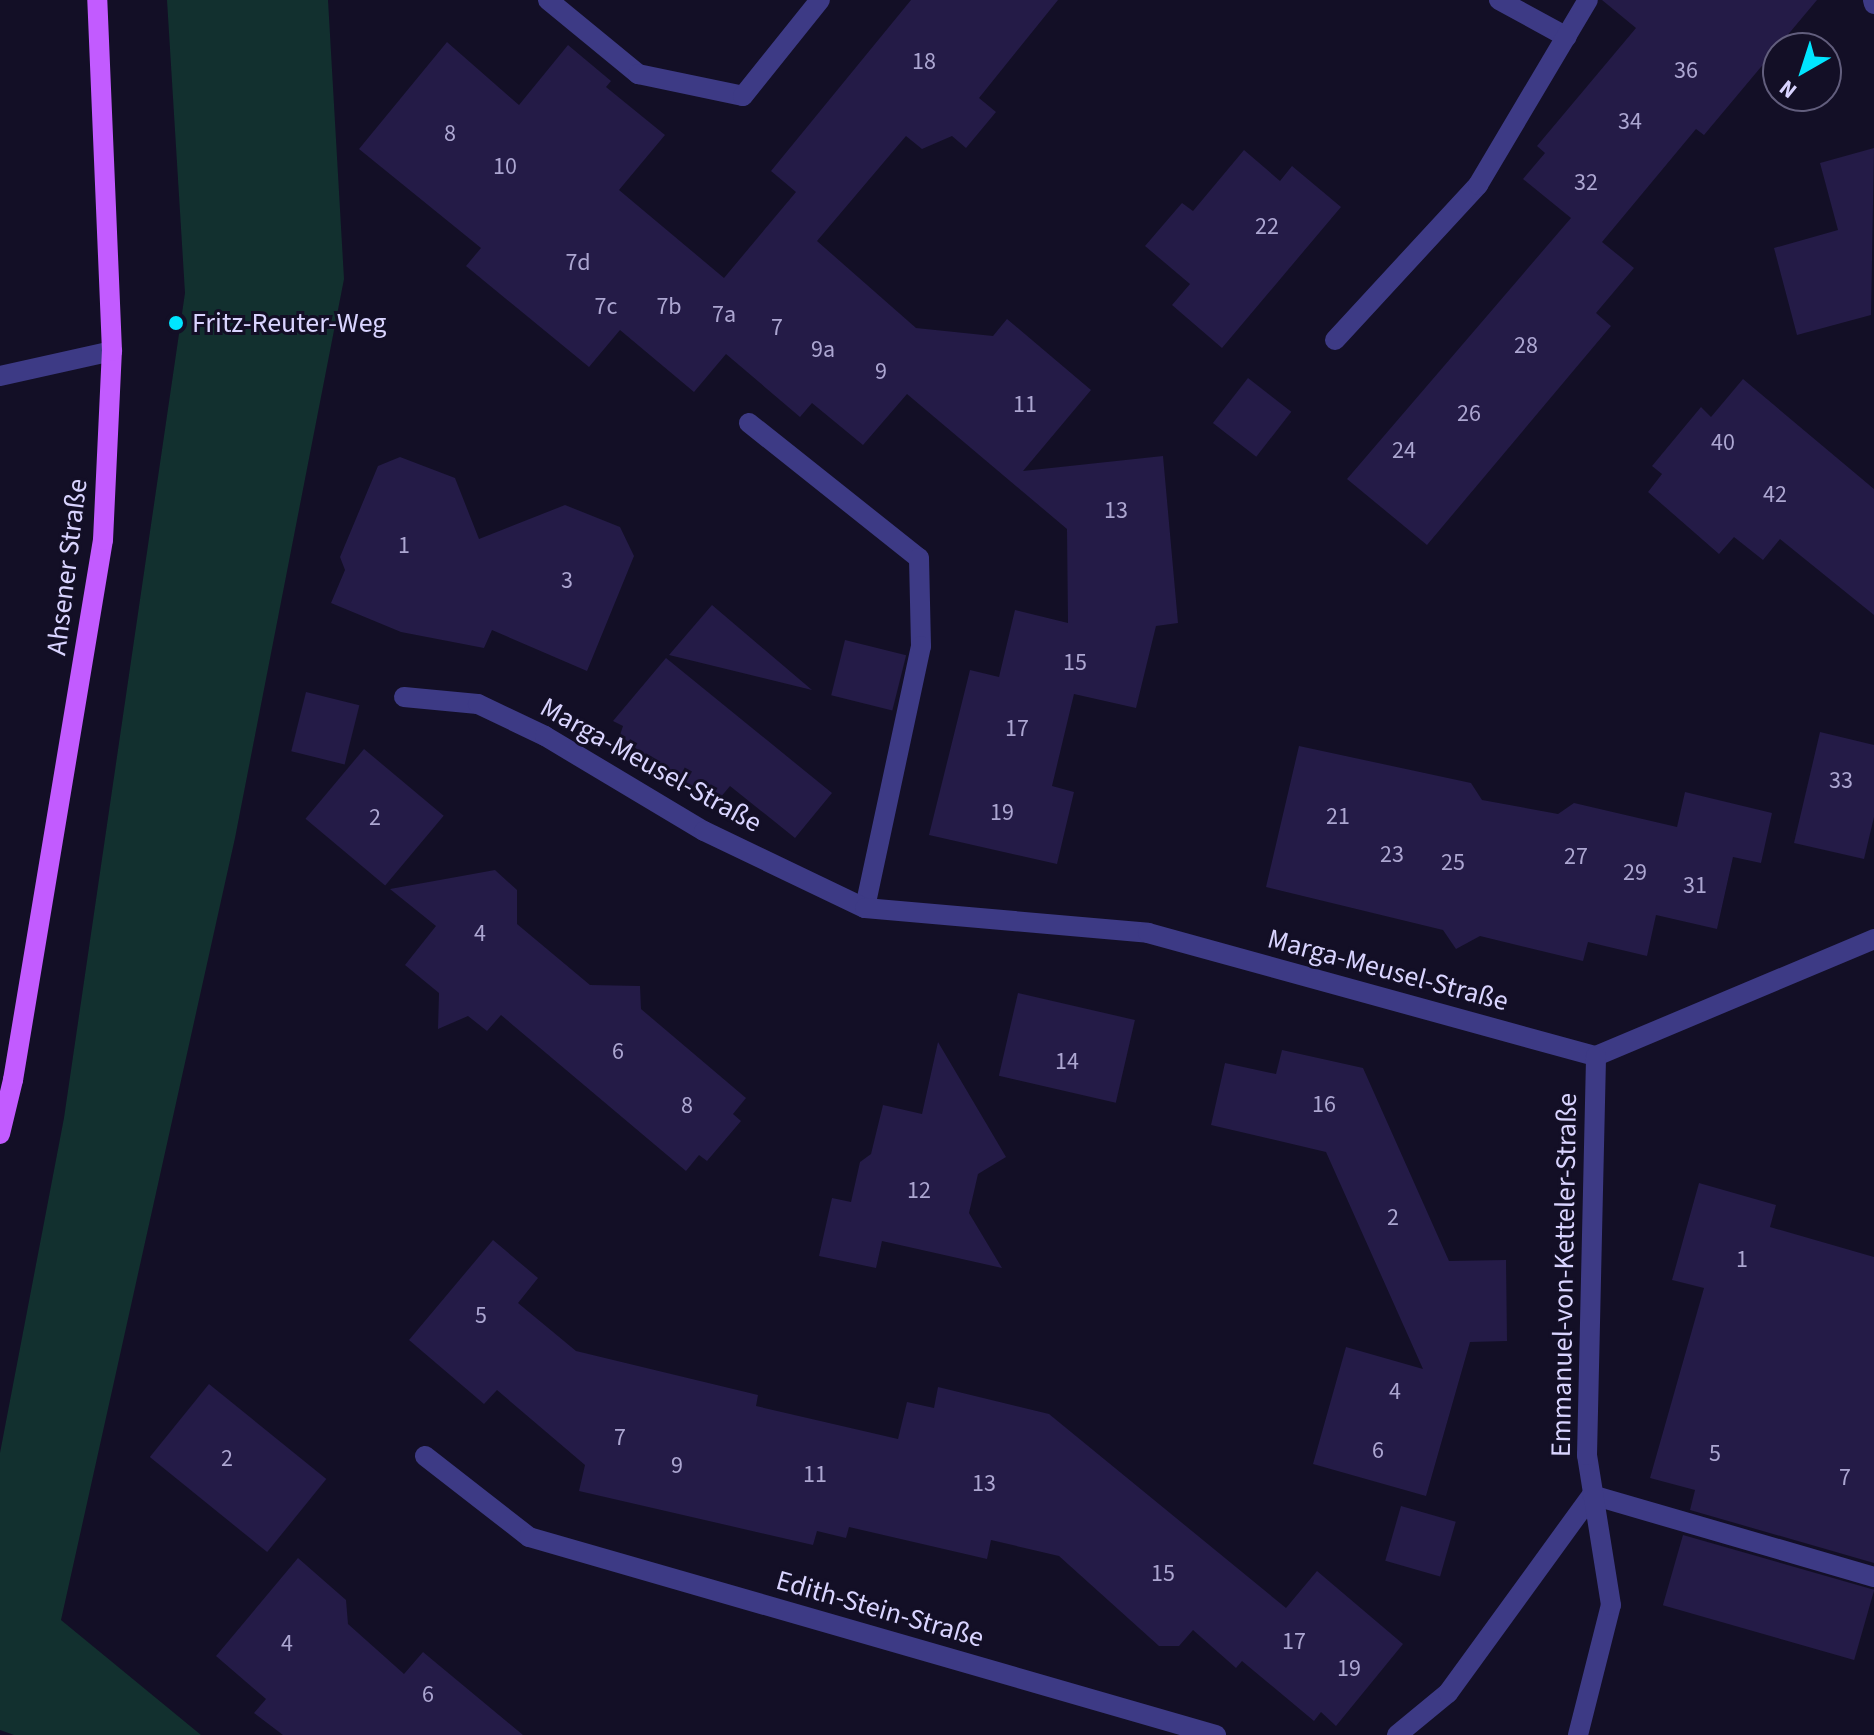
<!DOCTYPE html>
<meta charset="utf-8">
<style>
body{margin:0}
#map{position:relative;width:1874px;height:1735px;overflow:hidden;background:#130f26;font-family:"Source Sans 3",sans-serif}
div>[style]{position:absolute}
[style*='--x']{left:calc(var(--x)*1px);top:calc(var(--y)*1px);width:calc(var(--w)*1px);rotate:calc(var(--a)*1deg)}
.green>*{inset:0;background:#12302f}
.building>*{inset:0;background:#241b47;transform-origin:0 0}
.minor>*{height:20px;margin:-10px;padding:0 10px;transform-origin:10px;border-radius:10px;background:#3d3a85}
.major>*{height:20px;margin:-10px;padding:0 10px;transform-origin:10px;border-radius:10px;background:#c25bff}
.dots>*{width:22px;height:22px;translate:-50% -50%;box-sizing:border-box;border:4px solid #130f26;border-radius:50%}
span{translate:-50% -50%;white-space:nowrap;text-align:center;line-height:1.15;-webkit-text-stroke:6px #130f26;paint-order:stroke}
.number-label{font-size:24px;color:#aca6d1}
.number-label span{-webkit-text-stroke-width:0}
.poi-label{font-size:28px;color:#d9d4ff}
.left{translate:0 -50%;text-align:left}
.street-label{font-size:28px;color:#d9d4ff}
.north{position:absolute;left:1762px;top:32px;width:80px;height:80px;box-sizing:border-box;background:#130f26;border:2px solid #625e7d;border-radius:50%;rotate:219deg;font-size:22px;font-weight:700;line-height:32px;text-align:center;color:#d9d4ff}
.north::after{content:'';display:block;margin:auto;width:28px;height:36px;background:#00e5ff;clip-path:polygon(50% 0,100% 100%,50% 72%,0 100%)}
</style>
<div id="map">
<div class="green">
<i style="clip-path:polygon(167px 0,328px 0,344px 279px,235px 838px,61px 1620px,201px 1735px,14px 1735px,0 1730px,0 1453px,64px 1118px,185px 293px)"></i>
</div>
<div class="building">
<i style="clip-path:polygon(911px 0,1058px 0,979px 98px,996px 112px,966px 148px,952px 136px,922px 149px,906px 136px,817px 241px,916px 328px,993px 336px,1007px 319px,1091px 390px,1023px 471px,1163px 456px,1178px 623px,1156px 626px,1136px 708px,1074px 694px,1052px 786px,1074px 792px,1057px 864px,929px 835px,970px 670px,999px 677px,1015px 610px,1068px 623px,1067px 529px,907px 394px,863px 445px,812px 403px,800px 417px,726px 354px,694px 392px,620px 330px,589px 367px,466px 266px,481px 248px,359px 149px,447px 42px,519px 105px,568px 45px,611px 81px,606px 87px,665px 135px,619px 190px,724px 278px,796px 192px,771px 171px)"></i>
<i style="clip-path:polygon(1602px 0,1817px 0,1704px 135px,1696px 129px,1602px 242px,1634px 268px,1596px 313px,1611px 326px,1427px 545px,1347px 479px,1571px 218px,1523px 179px,1545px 153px,1537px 146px,1636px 28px)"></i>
<i style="clip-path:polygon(1874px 148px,1871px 315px,1797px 335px,1774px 248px,1838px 230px,1820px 163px)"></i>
<i style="clip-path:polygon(1244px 150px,1280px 181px,1292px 166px,1341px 207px,1222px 348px,1172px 305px,1190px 284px,1145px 246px,1182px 203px,1193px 211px)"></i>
<i style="left:1248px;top:378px;width:55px;height:57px;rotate:38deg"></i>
<i style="clip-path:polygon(1743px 379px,1874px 489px,1874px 615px,1780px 539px,1763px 560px,1734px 537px,1719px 554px,1648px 492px,1662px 474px,1652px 466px,1701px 407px,1711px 417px)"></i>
<i style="clip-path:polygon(400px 457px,455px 478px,479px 539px,565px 505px,620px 527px,634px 556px,587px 671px,492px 630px,484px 648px,401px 632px,331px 603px,345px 570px,340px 557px,378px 466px)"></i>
<i style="clip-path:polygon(712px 605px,812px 690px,669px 655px)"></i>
<i style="left:845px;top:640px;width:63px;height:57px;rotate:14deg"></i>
<i style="clip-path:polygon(666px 658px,832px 793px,795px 838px,730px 786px,710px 810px,620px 735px,623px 726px,613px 721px)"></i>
<i style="left:306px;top:692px;width:55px;height:61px;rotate:14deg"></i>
<i style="clip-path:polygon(1820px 732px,1874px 745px,1874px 817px,1864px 859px,1794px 843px)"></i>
<i style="clip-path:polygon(1299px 746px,1471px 783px,1482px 800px,1558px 814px,1574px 803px,1677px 827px,1685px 792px,1772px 813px,1761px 863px,1733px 857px,1717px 929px,1656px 915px,1647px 956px,1588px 942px,1583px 961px,1480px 936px,1456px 949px,1443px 930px,1266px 887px)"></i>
<i style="left:364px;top:749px;width:104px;height:91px;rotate:40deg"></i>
<i style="clip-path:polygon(495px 870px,517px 890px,517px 924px,590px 985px,640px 986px,641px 1009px,746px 1098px,733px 1114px,741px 1121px,707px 1161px,699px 1155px,686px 1171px,501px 1015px,487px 1031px,468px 1016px,438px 1029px,439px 993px,405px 965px,436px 926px,390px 889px)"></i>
<i style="left:1018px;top:993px;width:120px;height:85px;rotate:13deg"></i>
<i style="clip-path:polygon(938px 1042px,1006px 1157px,978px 1174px,969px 1213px,1002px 1268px,882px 1241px,876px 1268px,819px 1256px,832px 1198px,851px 1202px,860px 1162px,871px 1154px,883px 1105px,922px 1114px)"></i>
<i style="clip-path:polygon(1282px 1050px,1363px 1068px,1449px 1261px,1506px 1260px,1507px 1341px,1470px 1342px,1426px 1496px,1313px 1464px,1346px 1347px,1423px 1369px,1326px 1152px,1211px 1125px,1225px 1063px,1276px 1074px)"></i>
<i style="clip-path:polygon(1699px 1183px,1776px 1205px,1770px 1227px,1874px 1257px,1874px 1563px,1690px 1510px,1695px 1490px,1650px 1478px,1704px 1288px,1672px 1280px)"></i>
<i style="clip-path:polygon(493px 1240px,538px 1278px,518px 1303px,576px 1351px,758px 1395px,756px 1406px,898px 1439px,907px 1402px,934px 1408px,938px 1387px,1049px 1414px,1286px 1608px,1317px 1571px,1403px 1644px,1336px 1726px,1321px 1712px,1314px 1721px,1242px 1661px,1236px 1668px,1193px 1630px,1179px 1646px,1159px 1646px,1059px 1556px,991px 1540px,987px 1559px,849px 1527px,846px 1538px,817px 1531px,813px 1545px,579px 1491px,585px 1465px,497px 1390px,484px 1404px,409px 1340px)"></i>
<i style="left:209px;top:1384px;width:151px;height:94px;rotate:39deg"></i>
<i style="left:1401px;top:1506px;width:57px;height:57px;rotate:16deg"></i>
<i style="left:1683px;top:1535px;width:199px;height:73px;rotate:16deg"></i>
<i style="clip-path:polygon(298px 1558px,346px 1600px,348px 1624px,404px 1674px,423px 1652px,523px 1735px,283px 1735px,254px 1713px,266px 1699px,216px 1656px)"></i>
</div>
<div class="minor">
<i style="--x:548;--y:0;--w:117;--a:39.4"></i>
<i style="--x:638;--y:74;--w:107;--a:11.8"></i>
<i style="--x:743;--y:96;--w:123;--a:-51.3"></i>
<i style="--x:1499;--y:0;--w:77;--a:28.6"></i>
<i style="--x:1873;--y:0;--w:4;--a:76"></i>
<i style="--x:1335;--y:340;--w:211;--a:-47.3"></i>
<i style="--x:1478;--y:185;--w:215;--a:-59.3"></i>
<i style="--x:0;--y:376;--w:115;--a:-12.6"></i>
<i style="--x:749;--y:423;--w:217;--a:38.5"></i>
<i style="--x:919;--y:558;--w:88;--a:88.7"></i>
<i style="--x:921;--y:646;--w:268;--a:102.1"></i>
<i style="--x:404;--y:697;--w:74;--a:5.4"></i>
<i style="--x:478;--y:704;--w:74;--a:25.5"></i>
<i style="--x:545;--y:736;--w:185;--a:30.9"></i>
<i style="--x:704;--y:831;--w:178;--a:25.6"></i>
<i style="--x:865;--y:908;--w:284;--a:5"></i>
<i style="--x:1148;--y:933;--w:465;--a:15.4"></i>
<i style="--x:1596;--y:1056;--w:302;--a:-22.8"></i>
<i style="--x:425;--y:1456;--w:132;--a:37.9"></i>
<i style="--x:529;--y:1537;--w:715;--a:16.08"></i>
<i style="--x:1397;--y:1735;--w:66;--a:-39.5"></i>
<i style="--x:1448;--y:1693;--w:245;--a:-54"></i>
<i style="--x:1592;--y:1495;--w:294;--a:16.2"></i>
<i style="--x:1578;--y:1735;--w:134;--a:-75.8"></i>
<i style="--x:1611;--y:1605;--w:152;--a:-99.1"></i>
<i style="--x:1587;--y:1455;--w:399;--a:-88.7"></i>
</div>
<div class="major">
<i style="--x:0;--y:1134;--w:56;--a:-76.5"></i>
<i style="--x:13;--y:1080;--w:547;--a:-80.54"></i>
<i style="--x:103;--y:540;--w:189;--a:-87.3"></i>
<i style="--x:112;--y:351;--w:351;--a:-92.4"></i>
</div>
<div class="dots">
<i style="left:176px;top:323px;background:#00e5ff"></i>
</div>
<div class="number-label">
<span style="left:924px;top:62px">18</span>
<span style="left:1686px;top:71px">36</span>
<span style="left:1630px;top:122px">34</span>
<span style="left:450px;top:134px">8</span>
<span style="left:505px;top:167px">10</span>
<span style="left:1586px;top:183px">32</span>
<span style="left:1267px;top:227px">22</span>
<span style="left:578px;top:263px">7d</span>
<span style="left:606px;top:307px">7c</span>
<span style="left:669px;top:307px">7b</span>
<span style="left:724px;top:315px">7a</span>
<span style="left:777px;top:328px">7</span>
<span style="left:1526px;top:346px">28</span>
<span style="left:823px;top:350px">9a</span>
<span style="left:881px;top:372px">9</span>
<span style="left:1025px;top:405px">11</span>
<span style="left:1469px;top:414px">26</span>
<span style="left:1723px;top:443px">40</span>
<span style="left:1404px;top:451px">24</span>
<span style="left:1775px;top:495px">42</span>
<span style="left:1116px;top:511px">13</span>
<span style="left:404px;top:546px">1</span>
<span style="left:567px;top:581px">3</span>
<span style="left:1075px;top:663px">15</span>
<span style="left:1017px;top:729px">17</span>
<span style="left:1841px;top:781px">33</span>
<span style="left:1002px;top:813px">19</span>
<span style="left:1338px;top:817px">21</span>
<span style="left:375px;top:818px">2</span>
<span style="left:1392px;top:855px">23</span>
<span style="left:1576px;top:857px">27</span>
<span style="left:1453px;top:863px">25</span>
<span style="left:1635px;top:873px">29</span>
<span style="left:1695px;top:886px">31</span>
<span style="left:480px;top:934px">4</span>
<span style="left:618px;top:1052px">6</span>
<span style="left:1067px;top:1062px">14</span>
<span style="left:1324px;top:1105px">16</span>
<span style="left:687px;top:1106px">8</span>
<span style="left:919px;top:1191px">12</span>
<span style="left:1393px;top:1218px">2</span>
<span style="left:1742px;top:1260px">1</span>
<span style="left:481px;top:1316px">5</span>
<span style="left:1395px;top:1392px">4</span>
<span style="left:620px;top:1438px">7</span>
<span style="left:1378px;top:1451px">6</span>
<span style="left:1715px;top:1454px">5</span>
<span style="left:227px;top:1459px">2</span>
<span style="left:677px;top:1466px">9</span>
<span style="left:815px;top:1475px">11</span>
<span style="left:1845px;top:1478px">7</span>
<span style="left:984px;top:1484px">13</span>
<span style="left:1163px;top:1574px">15</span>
<span style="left:1294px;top:1642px">17</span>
<span style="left:287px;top:1644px">4</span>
<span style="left:1349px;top:1669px">19</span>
<span style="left:428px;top:1695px">6</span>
</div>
<div class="poi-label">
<span class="left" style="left:192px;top:323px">Fritz-Reuter-Weg</span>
</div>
<div class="street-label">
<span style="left:67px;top:567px;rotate:-83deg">Ahsener Straße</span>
<span style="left:651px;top:765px;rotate:29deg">Marga-Meusel-Straße</span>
<span style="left:1388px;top:970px;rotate:15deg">Marga-Meusel-Straße</span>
<span style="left:1564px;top:1275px;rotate:-89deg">Emmanuel-von-Ketteler-Straße</span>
<span style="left:880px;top:1609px;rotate:16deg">Edith-Stein-Straße</span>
</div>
<div class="north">N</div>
</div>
